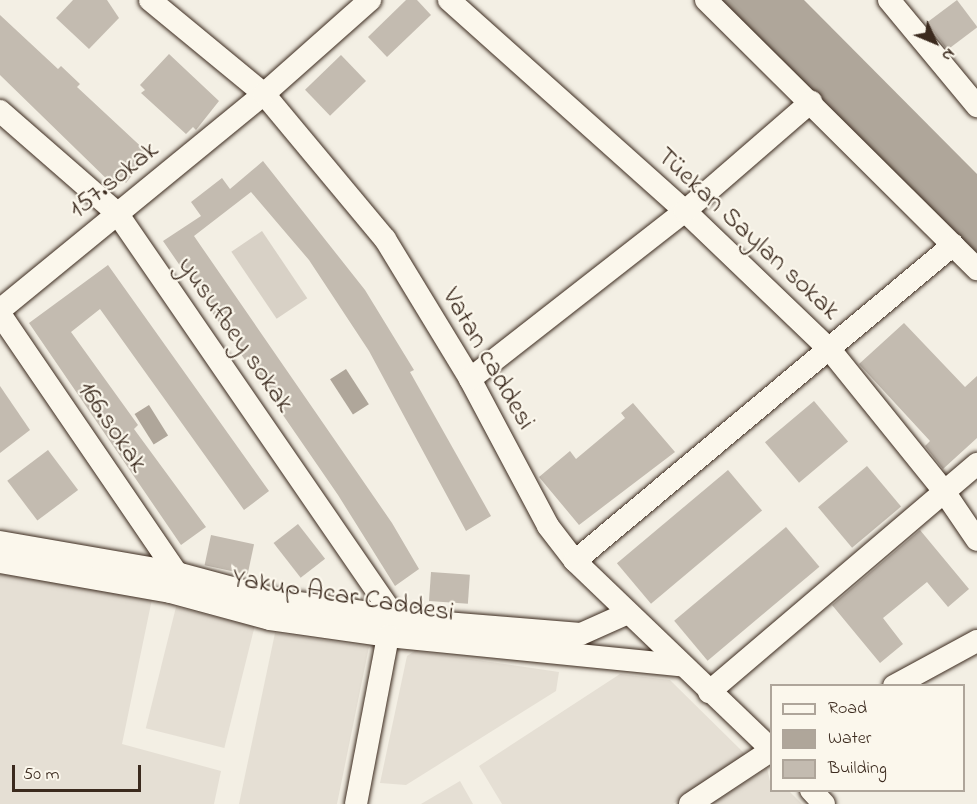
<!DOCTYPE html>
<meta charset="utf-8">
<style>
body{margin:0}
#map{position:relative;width:977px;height:804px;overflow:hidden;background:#f3efe4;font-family:"Indie Flower",sans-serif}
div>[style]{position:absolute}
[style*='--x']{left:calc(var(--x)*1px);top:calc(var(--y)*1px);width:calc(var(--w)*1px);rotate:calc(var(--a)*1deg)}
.built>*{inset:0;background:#e5dfd4;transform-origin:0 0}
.green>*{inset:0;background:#d8d1c6;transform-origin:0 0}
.water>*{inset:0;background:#afa69a;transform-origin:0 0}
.building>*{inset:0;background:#c3bbb0;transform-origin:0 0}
.roads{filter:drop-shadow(0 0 2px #3b2a1e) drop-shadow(0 0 2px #3b2a1e)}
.minor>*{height:22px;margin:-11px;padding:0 11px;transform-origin:11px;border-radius:11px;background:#fbf7ec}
span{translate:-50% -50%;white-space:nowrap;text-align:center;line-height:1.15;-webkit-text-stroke:4.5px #fbf7ec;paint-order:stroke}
.street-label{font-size:27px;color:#3b2a1e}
.legend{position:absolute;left:770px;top:684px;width:195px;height:108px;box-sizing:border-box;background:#fbf7ec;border:2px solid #aea59a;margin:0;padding:8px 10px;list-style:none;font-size:18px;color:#3b2a1e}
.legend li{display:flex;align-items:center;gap:12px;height:30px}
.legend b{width:30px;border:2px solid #aea59a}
.north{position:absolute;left:905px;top:12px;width:60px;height:60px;-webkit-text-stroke:4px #fbf7ec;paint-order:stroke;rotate:134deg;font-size:16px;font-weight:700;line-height:24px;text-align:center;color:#3b2a1e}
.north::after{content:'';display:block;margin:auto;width:21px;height:27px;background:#3b2a1e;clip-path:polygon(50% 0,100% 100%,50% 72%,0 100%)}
.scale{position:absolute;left:12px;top:765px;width:129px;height:27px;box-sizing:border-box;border:3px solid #3b2a1e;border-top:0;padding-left:8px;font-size:18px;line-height:21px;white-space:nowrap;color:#3b2a1e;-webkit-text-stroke:4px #fbf7ec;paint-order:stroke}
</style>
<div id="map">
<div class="built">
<i style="clip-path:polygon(0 574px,152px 599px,122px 744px,221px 771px,214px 804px,0 804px)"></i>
<i style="left:176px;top:607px;width:81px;height:125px;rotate:14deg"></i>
<i style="clip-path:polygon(275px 633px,369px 647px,337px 804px,239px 804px)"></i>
<i style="clip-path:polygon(415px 651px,559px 672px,556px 691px,406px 785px,380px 783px,407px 656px)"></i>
<i style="clip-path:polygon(620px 674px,670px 680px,747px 756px,673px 804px,502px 804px,479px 766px)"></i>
<i style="clip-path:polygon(767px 768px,772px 790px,789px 791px,802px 804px,712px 804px)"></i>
<i style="clip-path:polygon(460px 781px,473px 804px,421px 804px)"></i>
</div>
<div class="green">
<i style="left:262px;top:231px;width:81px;height:37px;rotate:56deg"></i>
</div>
<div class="water">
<i style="clip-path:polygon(714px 0,804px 0,977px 174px,977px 258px)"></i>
<i style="left:346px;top:369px;width:42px;height:19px;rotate:57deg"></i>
<i style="left:149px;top:405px;width:36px;height:17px;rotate:58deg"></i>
</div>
<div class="building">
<i style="clip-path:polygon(73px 0,107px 0,119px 18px,89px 49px,56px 18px)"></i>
<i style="clip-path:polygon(406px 0,417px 0,431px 15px,387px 57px,368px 37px)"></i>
<i style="left:957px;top:0;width:34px;height:38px;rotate:53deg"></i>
<i style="clip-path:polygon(0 15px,58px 69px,61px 66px,80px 84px,77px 87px,149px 154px,126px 183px,123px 180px,116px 188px,0 75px)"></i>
<i style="clip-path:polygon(169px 54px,219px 101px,196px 130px,193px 127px,186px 134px,141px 93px,145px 90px,140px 85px)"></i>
<i style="left:341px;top:55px;width:36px;height:50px;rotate:46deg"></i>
<i style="clip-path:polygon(263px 161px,365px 290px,414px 370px,410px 372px,491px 516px,466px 531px,369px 351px,309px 260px,251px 192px,194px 236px,392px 523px,419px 569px,395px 586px,338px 495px,163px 241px,201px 216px,191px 202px,222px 178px,230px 189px)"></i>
<i style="clip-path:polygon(108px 265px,269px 491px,244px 510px,100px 309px,71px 332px,138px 425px,134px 429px,206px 527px,181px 545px,29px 323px)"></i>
<i style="clip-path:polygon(904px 323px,965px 387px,977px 376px,977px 438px,943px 469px,925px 446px,930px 441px,859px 364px)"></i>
<i style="clip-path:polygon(0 386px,30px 430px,0 453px)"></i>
<i style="left:814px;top:401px;width:53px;height:64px;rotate:50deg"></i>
<i style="clip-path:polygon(633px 403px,675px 452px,579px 525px,539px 477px,570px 451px,576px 459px,625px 418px,621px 413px)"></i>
<i style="left:48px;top:450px;width:50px;height:51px;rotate:53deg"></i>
<i style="left:867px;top:466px;width:53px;height:64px;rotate:50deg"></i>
<i style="left:728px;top:470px;width:53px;height:145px;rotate:50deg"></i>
<i style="left:298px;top:524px;width:44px;height:31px;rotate:52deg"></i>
<i style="left:786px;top:527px;width:52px;height:146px;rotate:50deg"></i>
<i style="clip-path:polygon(920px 530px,969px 589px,948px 607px,927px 582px,883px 618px,903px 644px,880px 663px,832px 605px)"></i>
<i style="left:211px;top:535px;width:44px;height:31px;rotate:12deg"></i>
<i style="left:431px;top:572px;width:39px;height:29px;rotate:4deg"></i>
</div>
<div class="roads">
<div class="minor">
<i style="--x:150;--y:0;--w:148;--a:39.5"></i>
<i style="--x:264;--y:94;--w:189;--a:50.2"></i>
<i style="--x:385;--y:239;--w:164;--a:58.7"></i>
<i style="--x:470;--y:379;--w:166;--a:62"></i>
<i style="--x:548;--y:526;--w:44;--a:52.4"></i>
<i style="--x:575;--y:561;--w:273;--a:43.8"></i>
<i style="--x:449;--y:0;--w:317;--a:41.8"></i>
<i style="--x:685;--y:211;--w:202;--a:43.8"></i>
<i style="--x:831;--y:351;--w:179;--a:51.1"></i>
<i style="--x:943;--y:490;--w:60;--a:55.8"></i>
<i style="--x:706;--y:0;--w:382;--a:44.8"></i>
<i style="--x:889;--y:0;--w:138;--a:50.3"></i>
<i style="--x:0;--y:111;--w:155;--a:41.1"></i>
<i style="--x:117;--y:213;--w:490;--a:55.5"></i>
<i style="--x:0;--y:310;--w:341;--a:-39.3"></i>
<i style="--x:264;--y:94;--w:142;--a:-41.6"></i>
<i style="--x:0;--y:314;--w:314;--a:55.7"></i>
<i style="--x:470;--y:379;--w:273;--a:-38"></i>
<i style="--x:685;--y:211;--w:167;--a:-40.9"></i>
<i style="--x:0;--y:542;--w:180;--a:9.9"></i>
<i style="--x:177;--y:573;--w:104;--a:15.1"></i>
<i style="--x:277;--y:600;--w:158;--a:8"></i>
<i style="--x:433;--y:622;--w:148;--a:4.6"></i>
<i style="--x:581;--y:634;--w:49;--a:-24"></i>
<i style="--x:575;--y:561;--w:493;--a:-39.9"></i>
<i style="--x:0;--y:562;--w:173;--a:10"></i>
<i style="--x:170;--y:592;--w:104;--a:15.1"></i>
<i style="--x:270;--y:619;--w:119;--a:8.2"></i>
<i style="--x:388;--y:636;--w:294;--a:5.7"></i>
<i style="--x:894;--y:686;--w:94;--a:-28.5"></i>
<i style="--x:709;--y:692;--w:352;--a:-40.4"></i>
<i style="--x:811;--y:790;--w:19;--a:47"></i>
<i style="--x:356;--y:804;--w:171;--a:-79.2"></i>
<i style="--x:690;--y:804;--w:98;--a:-33.4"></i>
</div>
</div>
<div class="street-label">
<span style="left:114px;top:180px;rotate:-39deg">157.sokak</span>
<span style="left:748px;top:234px;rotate:43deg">Tüekan Saylan sokak</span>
<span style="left:235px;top:335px;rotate:55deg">yusufbey sokak</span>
<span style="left:488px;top:359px;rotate:60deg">Vatan caddesi</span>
<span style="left:112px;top:427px;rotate:56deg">166.sokak</span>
<span style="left:343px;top:596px;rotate:9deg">Yakup Acar Caddesi</span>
</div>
<ul class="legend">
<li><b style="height:8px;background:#fbf7ec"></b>Road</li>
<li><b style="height:16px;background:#afa69a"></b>Water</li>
<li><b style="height:16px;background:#c3bbb0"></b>Building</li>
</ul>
<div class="north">N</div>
<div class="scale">50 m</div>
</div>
